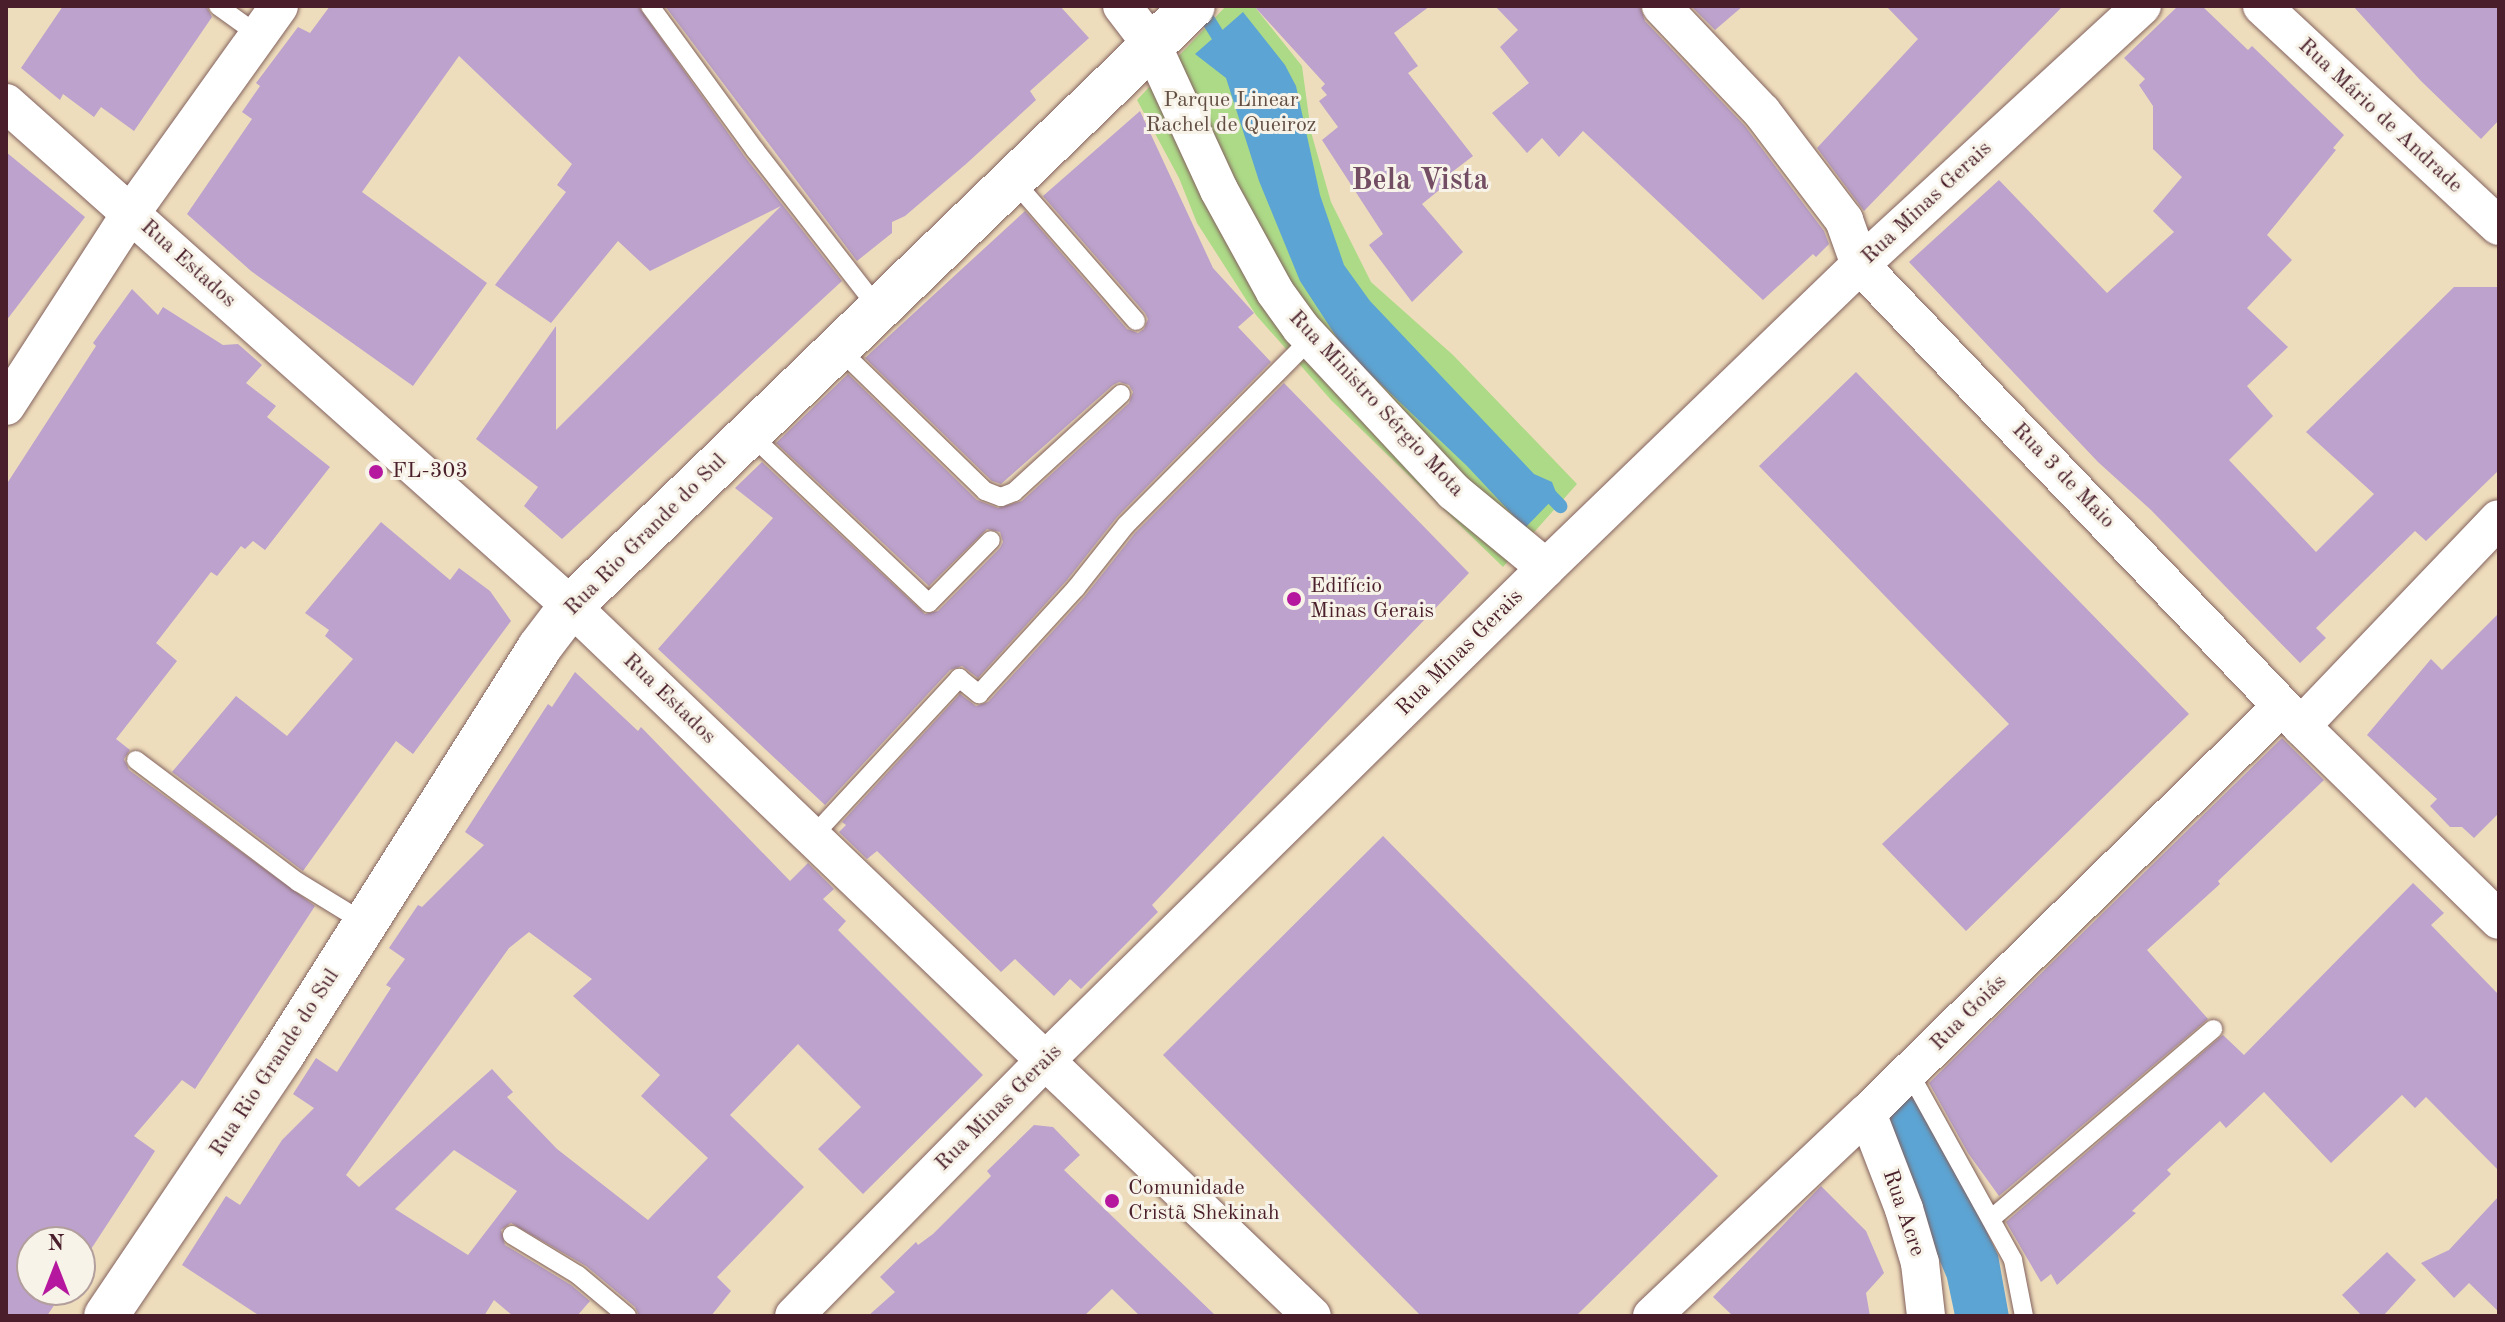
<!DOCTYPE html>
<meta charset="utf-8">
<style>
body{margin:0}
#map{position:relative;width:2505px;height:1322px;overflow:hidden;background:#eeddbc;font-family:"Old Standard TT",serif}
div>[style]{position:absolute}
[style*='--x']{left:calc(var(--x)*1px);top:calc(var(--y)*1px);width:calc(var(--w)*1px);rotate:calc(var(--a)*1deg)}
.green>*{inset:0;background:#acda87}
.water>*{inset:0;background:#5ca4d3}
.stream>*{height:14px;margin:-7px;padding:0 7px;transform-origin:7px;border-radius:7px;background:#5ca4d3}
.building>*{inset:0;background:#bca2cc}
.roads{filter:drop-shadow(0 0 2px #83625e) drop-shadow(0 0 2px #83625e)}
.lane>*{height:18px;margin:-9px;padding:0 9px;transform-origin:9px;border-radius:9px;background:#fff}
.street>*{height:38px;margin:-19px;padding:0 19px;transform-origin:19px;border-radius:19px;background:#fff}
.secondary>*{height:44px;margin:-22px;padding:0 22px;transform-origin:22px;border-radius:22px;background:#fff}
.dots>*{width:22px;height:22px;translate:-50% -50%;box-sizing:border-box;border:4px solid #f7f3e8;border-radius:50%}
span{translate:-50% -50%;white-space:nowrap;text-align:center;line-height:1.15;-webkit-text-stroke:6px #f7f3e8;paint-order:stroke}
.park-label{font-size:22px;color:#624e42}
.street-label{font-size:22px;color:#4a1f2b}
.poi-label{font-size:22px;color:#4a1f2b}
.left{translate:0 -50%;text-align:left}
.district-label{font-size:30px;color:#724d63;font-weight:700}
.frame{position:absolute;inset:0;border:8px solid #4a1f2b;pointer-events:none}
.north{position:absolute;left:16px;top:1226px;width:80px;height:80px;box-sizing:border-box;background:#f7f3e8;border:2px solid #b29e9c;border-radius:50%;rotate:0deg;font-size:22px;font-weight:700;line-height:32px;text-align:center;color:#4a1f2b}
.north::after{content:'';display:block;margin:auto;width:28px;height:36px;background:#b5179e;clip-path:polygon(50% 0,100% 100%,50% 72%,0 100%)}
</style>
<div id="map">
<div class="green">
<i style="clip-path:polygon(1226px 6px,1254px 6px,1302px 66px,1311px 132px,1331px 202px,1371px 282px,1453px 355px,1577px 484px,1503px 567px,1331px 400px,1256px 315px,1197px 223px,1179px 178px,1137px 100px)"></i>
</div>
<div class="water">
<i style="clip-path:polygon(1243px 12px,1285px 65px,1296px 86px,1320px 195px,1344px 265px,1370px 301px,1534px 474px,1552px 482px,1557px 495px,1525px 528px,1467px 466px,1345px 350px,1300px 281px,1259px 181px,1226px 78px,1195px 54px)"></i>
<i style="clip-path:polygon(1915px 1092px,1930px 1113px,1998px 1255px,2009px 1316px,1955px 1316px,1947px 1278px,1881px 1121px)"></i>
</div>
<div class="stream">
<i style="--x:1200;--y:7;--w:51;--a:57.9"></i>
<i style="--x:1541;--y:486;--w:28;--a:46"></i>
</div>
<div class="building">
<i style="clip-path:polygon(63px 6px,206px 6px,212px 17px,134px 131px,101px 107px,94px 117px,63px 94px,60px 100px,21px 68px)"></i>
<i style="clip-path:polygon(330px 6px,638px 6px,745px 157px,842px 281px,562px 539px,524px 506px,538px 487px,476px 439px,556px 326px,556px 430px,781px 206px,650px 271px,618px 241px,551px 323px,495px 285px,566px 192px,557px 185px,572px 164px,459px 56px,362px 192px,487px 283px,413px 386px,251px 271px,187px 214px,252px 119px,242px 112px,260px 86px,256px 83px,298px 27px,310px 33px)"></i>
<i style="clip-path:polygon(665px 6px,1060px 6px,1089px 38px,1030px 91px,1036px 100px,966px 164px,905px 216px,892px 222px,892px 233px,857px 261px)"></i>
<i style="clip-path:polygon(1254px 6px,1430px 6px,1394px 33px,1418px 66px,1408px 73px,1473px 156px,1439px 182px,1443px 187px,1422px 204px,1463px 252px,1412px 302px,1369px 245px,1383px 234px,1322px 140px,1338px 127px,1319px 101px,1327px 95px,1321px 88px,1325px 84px)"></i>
<i style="clip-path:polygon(1495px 6px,1640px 6px,1645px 21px,1745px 126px,1824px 231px,1829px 244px,1816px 257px,1813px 254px,1763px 300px,1583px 131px,1559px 157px,1542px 138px,1527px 153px,1492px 113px,1529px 83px,1500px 47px,1518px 30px)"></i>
<i style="clip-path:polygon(1691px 6px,1743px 6px,1715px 30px)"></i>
<i style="clip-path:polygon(1886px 6px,2063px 6px,1864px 211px,1817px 148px,1918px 39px)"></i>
<i style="clip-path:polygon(2178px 6px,2202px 6px,2248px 50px,2252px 46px,2344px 135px,2333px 148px,2336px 150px,2267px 235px,2292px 260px,2247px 308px,2288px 347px,2247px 386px,2273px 416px,2229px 460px,2316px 552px,2374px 494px,2306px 432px,2454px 287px,2499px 287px,2499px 470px,2426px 541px,2415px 531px,2316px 628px,2326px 638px,2300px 663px,2151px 510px,2098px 462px,1909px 262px,1999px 180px,2107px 293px,2174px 232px,2153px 211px,2182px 177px,2153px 149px,2153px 106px,2139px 85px,2145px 79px,2124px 58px)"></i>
<i style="clip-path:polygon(2353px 6px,2499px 6px,2499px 120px,2481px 139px,2421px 81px)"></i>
<i style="clip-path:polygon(1140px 111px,1213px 268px,1254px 313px,1238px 327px,1271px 362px,1117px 517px,1067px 580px,978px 678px,962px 666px,950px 670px,825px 805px,658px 649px,773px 518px,735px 488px,762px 462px,925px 614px,938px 611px,1000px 548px,1003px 542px,1000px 532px,987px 529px,929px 586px,776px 443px,848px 374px,977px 500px,998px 508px,1022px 501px,1129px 403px,1133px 392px,1129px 385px,1119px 382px,1113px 385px,1001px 484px,992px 481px,865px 358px,1025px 211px,1127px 329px,1138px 333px,1144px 329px,1148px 319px,1145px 313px,1043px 196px)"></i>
<i style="clip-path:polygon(6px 152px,85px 217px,6px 321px)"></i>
<i style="clip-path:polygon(132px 289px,158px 315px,163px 307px,223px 345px,238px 344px,262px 365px,246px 383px,276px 406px,267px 417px,330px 467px,265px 550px,253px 541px,245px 549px,241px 546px,217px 576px,211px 572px,156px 643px,177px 661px,116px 739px,130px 750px,124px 759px,129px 770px,315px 906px,195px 1089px,182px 1080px,134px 1136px,155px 1151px,80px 1266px,80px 1242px,32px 1242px,32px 1290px,64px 1290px,47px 1316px,6px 1316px,6px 485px,96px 346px,93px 343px)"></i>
<i style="clip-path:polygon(1856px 372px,2189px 714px,1966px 931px,1882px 844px,2009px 724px,1759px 466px)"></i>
<i style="clip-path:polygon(1284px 383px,1469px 573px,1152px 905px,1158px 912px,1081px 989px,1070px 979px,1054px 996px,1015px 959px,1001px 972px,877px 851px,867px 859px,839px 832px,846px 825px,842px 822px,960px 694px,976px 706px,988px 702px,1085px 596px,1135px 533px)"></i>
<i style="clip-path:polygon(381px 522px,450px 580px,459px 568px,490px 591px,511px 621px,413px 754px,396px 741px,303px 871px,172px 772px,236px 696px,287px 736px,353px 659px,325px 636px,329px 630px,305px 613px)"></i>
<i style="clip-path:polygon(2499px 613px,2499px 813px,2474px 838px,2462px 827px,2450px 827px,2430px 806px,2437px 799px,2367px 735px,2431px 659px,2442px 670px)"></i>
<i style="clip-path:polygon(evenodd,575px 672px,638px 731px,641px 727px,790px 881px,808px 863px,834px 889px,823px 899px,846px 921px,838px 930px,983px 1075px,863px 1194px,818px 1149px,861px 1107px,798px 1044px,730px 1115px,804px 1187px,717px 1277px,731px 1291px,711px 1316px,639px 1316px,635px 1307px,586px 1266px,511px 1223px,501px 1230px,505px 1245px,571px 1285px,590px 1301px,577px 1316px,513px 1316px,494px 1300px,484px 1316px,260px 1316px,182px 1265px,226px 1196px,240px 1205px,282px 1140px,314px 1108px,293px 1094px,316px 1058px,337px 1072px,391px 988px,386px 985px,405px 959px,389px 948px,418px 905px,422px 907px,484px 845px,465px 832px,548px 704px,552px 707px,575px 672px,529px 932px,592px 979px,573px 996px,660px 1075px,641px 1096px,708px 1158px,648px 1220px,557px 1149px,507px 1097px,513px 1092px,492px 1069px,359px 1187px,346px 1175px,509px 948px,529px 932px,575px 672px,454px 1150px,517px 1191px,468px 1255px,395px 1209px,454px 1150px)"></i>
<i style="clip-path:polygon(2282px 738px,2324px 780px,2218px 881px,2220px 884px,2147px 950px,2208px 1019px,1999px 1196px,1968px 1153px,1929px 1083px)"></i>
<i style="clip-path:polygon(1383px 836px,1718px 1176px,1576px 1316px,1421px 1316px,1163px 1055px)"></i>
<i style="clip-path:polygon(2413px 883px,2444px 913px,2431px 925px,2499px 995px,2499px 1171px,2426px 1097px,2415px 1108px,2402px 1095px,2331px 1163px,2264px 1092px,2226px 1128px,2220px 1121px,2167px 1170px,2171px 1174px,2132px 1211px,2136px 1213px,2057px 1285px,2051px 1274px,2041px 1282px,2006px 1222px,2223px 1035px,2244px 1055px)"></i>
<i style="clip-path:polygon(1034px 1125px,1053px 1127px,1080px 1155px,1064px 1170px,1216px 1316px,1140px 1316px,1112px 1289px,1084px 1316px,868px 1316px,895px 1292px,880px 1277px,916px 1242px,918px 1245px,933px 1234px,991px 1176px,987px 1171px)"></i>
<i style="clip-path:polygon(1821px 1186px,1866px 1231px,1884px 1273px,1866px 1293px,1870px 1316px,1733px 1316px,1713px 1297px)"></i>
<i style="clip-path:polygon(2499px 1196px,2499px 1312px,2469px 1283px,2454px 1298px,2421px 1263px,2449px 1250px)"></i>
<i style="clip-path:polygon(2387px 1252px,2416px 1280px,2383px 1316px,2362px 1316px,2342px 1295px)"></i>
</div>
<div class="roads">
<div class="lane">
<i style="--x:218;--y:6;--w:48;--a:35.7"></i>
<i style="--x:650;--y:6;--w:178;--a:53.9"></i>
<i style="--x:755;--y:150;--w:202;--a:52.1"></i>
<i style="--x:1013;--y:180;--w:187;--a:48.9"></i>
<i style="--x:838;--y:348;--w:205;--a:44.2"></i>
<i style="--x:985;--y:491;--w:17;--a:21"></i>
<i style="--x:1001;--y:497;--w:14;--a:-21"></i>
<i style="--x:1014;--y:492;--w:145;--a:-42.5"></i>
<i style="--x:750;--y:434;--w:246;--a:43.4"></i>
<i style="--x:929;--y:603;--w:88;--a:-45.5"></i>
<i style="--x:136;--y:760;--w:203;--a:37"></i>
<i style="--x:298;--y:882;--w:79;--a:31.5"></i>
<i style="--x:812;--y:837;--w:217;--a:-47.2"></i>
<i style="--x:959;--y:678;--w:26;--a:39"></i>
<i style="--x:979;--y:694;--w:144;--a:-47.5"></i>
<i style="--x:1076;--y:588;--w:80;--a:-51.6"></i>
<i style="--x:1126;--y:525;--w:262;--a:-45.2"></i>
<i style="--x:1909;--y:1072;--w:215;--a:61"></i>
<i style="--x:2013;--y:1260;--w:57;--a:78.9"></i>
<i style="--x:1992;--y:1218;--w:291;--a:-40.5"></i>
<i style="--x:512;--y:1235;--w:77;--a:31.2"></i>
<i style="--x:578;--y:1275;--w:64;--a:39.9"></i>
</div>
<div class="street">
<i style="--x:1122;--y:6;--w:49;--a:52.4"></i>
<i style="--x:1152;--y:45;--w:160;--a:65.2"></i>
<i style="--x:1219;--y:190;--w:116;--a:61.2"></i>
<i style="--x:1275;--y:292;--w:44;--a:54.2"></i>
<i style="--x:1301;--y:328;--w:224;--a:47"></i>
<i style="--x:1454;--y:492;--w:119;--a:39.6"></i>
<i style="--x:1661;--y:6;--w:146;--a:46.4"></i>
<i style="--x:1762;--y:112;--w:136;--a:52.8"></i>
<i style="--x:1844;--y:220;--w:48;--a:70.4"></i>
<i style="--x:1860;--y:265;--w:638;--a:46.27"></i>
<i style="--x:2301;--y:726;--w:277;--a:44.4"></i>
<i style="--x:2262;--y:6;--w:323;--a:42.9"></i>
<i style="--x:6;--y:103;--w:756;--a:41.68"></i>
<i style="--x:571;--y:606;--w:1026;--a:43.78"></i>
<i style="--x:6;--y:406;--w:230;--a:-57.1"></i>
<i style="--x:131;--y:213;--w:254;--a:-54.4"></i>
<i style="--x:2301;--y:726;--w:286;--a:-46.3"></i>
<i style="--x:1867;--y:1113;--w:103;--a:68.9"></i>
<i style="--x:1904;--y:1209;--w:56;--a:73.5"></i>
<i style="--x:1920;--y:1263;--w:53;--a:83.5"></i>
<i style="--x:794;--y:1316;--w:358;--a:-45.5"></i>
<i style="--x:1045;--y:1061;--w:703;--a:-44.54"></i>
<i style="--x:1546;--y:568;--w:436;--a:-44"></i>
<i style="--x:1860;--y:265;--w:383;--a:-42.6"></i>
<i style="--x:1652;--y:1316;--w:296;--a:-43.4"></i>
<i style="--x:1867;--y:1113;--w:581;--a:-44.44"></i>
</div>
<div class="secondary">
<i style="--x:106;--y:1316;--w:315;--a:-56"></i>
<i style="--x:282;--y:1055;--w:481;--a:-57.7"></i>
<i style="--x:539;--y:648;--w:53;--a:-52.7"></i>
<i style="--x:571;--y:606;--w:864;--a:-43.97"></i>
</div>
</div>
<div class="dots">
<i style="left:376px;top:472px;background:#b5179e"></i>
<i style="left:1294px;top:599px;background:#b5179e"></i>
<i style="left:1112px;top:1201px;background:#b5179e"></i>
</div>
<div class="park-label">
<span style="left:1231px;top:113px">Parque Linear<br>Rachel de Queiroz</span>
</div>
<div class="street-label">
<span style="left:2380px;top:116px;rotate:43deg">Rua Mário de Andrade</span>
<span style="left:1927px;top:203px;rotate:-43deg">Rua Minas Gerais</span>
<span style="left:188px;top:264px;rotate:42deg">Rua Estados</span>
<span style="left:1376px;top:404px;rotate:47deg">Rua Ministro Sérgio Mota</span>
<span style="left:2063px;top:476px;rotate:46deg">Rua 3 de Maio</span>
<span style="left:646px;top:535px;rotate:-45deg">Rua Rio Grande do Sul</span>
<span style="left:1460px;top:653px;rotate:-45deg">Rua Minas Gerais</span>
<span style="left:669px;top:699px;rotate:44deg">Rua Estados</span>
<span style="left:1969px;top:1013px;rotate:-45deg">Rua Goiás</span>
<span style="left:275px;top:1063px;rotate:-57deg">Rua Rio Grande do Sul</span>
<span style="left:999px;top:1108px;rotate:-45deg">Rua Minas Gerais</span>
<span style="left:1903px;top:1213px;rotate:71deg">Rua Acre</span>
</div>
<div class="poi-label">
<span class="left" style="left:392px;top:472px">FL-303</span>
<span class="left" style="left:1310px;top:599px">Edifício<br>Minas Gerais</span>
<span class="left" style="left:1128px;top:1201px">Comunidade<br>Cristã Shekinah</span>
</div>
<div class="district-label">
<span style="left:1420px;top:181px">Bela Vista</span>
</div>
<div class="frame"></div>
<div class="north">N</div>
</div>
